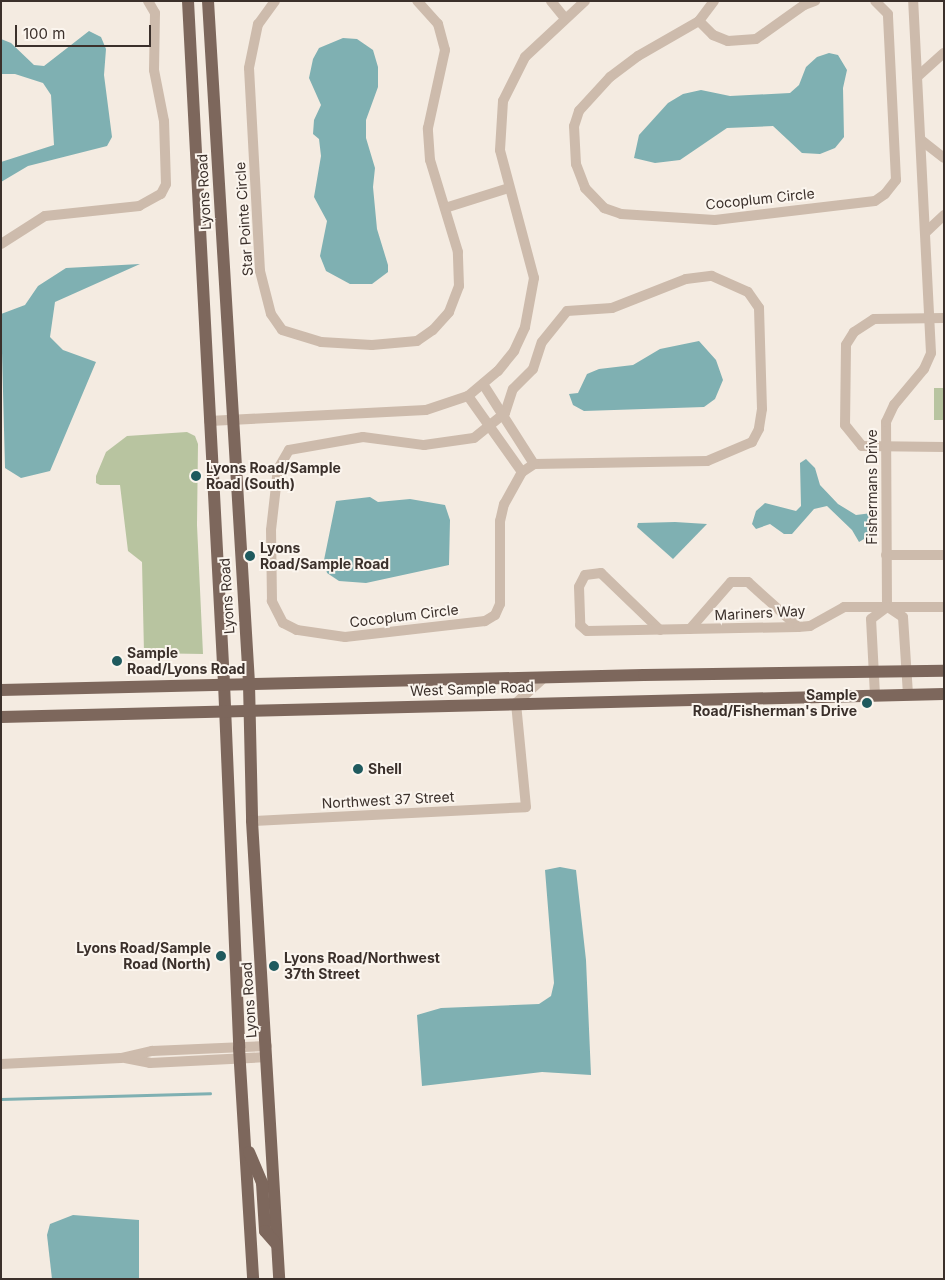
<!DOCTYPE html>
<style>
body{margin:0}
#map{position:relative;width:945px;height:1280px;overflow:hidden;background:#f4ebe1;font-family:Inter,sans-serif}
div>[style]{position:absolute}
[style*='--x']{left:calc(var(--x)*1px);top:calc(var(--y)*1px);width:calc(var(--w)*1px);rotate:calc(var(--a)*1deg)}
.green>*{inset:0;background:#b8c4a0;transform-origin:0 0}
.water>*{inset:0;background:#7fb0b2}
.stream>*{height:2.5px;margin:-1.25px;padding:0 1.25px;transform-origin:1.25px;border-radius:1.25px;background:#7fb0b2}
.street>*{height:10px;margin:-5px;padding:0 5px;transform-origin:5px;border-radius:5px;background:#cdbbac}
.primary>*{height:12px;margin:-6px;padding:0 6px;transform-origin:6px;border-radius:6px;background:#7d675c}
.dots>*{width:14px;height:14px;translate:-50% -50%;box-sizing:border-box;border:2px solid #fbf5ee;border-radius:50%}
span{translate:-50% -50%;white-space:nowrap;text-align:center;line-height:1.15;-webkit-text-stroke:4px #fbf5ee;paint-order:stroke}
.street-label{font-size:14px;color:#3b302b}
.poi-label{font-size:14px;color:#3b302b;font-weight:700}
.left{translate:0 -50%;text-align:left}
.right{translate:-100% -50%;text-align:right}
.frame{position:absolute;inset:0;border:2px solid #3b302b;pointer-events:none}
.scale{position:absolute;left:15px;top:25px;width:136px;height:22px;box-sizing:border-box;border:2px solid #3b302b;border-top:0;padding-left:6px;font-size:15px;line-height:18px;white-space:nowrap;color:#3b302b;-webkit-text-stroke:4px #fbf5ee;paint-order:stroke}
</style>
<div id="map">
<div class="green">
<i style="left:934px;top:388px;width:10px;height:32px"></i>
<i style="clip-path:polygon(187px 432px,195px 436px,198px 444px,197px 525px,203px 654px,144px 653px,142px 562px,128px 551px,120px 485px,100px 485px,96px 483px,96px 476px,106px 452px,127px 436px)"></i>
</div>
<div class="water">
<i style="clip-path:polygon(89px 31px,101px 37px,106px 49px,104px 75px,112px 137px,107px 146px,28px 166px,1px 182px,1px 162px,54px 145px,51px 95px,43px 83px,15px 74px,1px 74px,1px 39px,11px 43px,34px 65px,44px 66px)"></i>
<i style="clip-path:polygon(343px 38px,357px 39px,373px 50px,378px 67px,378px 87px,366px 120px,366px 138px,375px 168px,373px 187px,377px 229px,388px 265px,388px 272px,372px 284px,350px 284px,326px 271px,320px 256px,327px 221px,314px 197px,321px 156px,319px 139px,313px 134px,314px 120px,321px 105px,309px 78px,313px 59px,319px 48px)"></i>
<i style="clip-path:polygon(829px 53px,838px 55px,847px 70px,843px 88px,844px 137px,835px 148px,820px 154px,802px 153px,773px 126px,727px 128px,680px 160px,655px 163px,634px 158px,639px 135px,668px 103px,683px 94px,701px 90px,730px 96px,790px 93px,799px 85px,806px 67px,817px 57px)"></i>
<i style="clip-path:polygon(140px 264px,55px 302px,50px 337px,63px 350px,96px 362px,50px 471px,21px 478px,5px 468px,1px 314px,25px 305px,38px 286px,66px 268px)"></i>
<i style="clip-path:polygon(699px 341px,716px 360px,723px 380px,715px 399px,704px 407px,584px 411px,573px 405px,569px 394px,578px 393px,587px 374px,599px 369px,633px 365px,660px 349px)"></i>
<i style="clip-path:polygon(806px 459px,815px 468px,820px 485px,838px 504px,856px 515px,872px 513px,875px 516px,869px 536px,859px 542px,852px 530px,827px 506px,814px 509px,792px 534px,784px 534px,770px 524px,756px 529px,752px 524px,756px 511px,765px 503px,796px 511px,801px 506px,800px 463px)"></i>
<i style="clip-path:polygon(370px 497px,378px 502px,410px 499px,445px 505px,450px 520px,449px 565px,366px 583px,339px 581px,327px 573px,324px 560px,336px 501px)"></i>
<i style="clip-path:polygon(675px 522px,707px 524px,673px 559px,637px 527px,638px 523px)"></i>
<i style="clip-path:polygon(560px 867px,576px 870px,586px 960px,591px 1075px,542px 1072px,422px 1086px,417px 1015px,441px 1008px,539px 1004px,551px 996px,554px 983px,545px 870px)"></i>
<i style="clip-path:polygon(73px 1215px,139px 1220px,139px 1279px,52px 1279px,47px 1235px,50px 1224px)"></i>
</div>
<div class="stream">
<i style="--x:1;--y:1099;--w:209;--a:-1.6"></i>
</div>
<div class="street">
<i style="--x:275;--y:1;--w:29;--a:126"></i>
<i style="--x:258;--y:24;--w:45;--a:101.6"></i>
<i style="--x:249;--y:68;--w:203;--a:86.9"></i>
<i style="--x:260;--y:271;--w:44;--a:75.7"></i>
<i style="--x:271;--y:314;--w:19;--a:55"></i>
<i style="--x:282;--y:330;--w:41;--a:17.1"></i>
<i style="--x:321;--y:342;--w:51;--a:3.4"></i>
<i style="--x:372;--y:345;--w:45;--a:-5.1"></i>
<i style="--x:417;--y:341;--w:19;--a:-35"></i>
<i style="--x:433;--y:330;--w:24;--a:-48"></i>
<i style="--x:449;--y:312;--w:28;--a:-69"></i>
<i style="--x:459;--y:286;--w:34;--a:-92"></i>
<i style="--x:458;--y:252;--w:96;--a:-106.9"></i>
<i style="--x:430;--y:160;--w:32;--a:-94"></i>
<i style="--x:428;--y:128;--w:80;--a:-77.7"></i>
<i style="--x:445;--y:50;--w:27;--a:-105"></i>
<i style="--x:438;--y:24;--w:31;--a:-132"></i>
<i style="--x:551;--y:1;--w:22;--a:51"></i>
<i style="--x:714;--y:1;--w:25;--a:127"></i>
<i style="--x:699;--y:21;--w:70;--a:150.2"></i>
<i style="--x:638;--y:56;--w:35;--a:143"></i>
<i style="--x:610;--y:77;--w:46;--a:132.4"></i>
<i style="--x:579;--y:111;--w:16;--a:108"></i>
<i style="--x:574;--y:126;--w:38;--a:87"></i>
<i style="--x:576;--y:164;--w:26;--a:69"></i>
<i style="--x:585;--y:188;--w:28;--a:46"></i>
<i style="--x:604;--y:208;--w:18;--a:19"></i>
<i style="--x:621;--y:214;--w:94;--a:3.7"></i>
<i style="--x:715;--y:220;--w:161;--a:-6.8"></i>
<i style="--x:875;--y:201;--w:12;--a:-35"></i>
<i style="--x:885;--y:194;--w:18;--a:-52"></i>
<i style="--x:896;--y:180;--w:166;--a:-92.8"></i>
<i style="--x:888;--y:14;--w:18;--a:-135"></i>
<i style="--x:699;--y:21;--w:20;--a:45"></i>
<i style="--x:713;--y:35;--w:16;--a:22"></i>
<i style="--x:728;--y:41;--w:28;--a:-4"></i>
<i style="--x:756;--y:39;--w:59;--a:-35.3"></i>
<i style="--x:804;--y:5;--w:12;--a:-20"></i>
<i style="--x:917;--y:77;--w:36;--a:-42"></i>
<i style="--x:921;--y:140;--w:29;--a:38"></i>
<i style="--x:445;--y:208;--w:67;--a:-17.4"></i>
<i style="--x:926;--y:232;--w:25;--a:-43"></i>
<i style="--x:1;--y:244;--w:52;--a:-32.5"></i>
<i style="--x:45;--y:216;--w:95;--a:-6.1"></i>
<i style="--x:139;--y:206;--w:25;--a:-29"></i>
<i style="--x:161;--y:194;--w:11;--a:-63"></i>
<i style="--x:166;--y:184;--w:63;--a:-91.8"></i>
<i style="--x:164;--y:121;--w:52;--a:-101.1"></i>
<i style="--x:154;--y:70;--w:57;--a:-89"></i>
<i style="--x:155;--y:13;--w:14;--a:-120"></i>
<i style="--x:712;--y:276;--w:39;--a:24"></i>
<i style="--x:748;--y:292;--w:19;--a:55"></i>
<i style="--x:759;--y:308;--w:101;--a:88.3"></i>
<i style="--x:762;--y:409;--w:20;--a:99"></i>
<i style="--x:759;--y:429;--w:15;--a:118"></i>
<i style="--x:752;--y:442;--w:49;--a:157.1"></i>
<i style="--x:707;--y:461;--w:173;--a:179"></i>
<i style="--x:534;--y:464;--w:14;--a:146"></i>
<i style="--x:522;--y:472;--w:37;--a:119"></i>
<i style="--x:504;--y:504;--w:17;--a:103"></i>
<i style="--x:500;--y:521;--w:83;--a:90"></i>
<i style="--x:500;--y:604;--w:12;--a:114"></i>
<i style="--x:495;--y:615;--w:12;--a:149"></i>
<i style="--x:485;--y:621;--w:141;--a:173.5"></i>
<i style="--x:345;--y:637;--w:49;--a:-171.7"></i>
<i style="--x:297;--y:630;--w:16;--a:-153"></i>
<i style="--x:283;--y:623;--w:25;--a:-117"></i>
<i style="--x:272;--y:601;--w:71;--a:-90.8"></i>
<i style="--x:271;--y:530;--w:61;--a:-83.5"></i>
<i style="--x:278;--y:469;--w:22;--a:-60"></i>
<i style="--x:289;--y:450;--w:75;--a:-10"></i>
<i style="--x:363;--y:437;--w:62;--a:7.5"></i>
<i style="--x:424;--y:445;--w:50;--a:-8"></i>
<i style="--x:474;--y:438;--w:40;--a:-39"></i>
<i style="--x:505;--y:413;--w:25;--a:-72"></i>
<i style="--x:513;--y:389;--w:28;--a:-45"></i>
<i style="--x:533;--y:369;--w:28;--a:-72"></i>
<i style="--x:542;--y:342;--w:40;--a:-51"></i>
<i style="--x:567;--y:311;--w:45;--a:-3.8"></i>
<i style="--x:612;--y:308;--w:79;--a:-21.4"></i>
<i style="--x:686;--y:279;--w:26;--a:-7"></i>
<i style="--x:944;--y:318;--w:70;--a:179.2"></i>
<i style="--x:874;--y:319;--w:24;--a:147"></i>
<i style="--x:854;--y:332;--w:15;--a:122"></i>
<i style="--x:846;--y:345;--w:80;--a:90.7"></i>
<i style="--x:845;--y:425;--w:27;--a:51"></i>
<i style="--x:862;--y:446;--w:82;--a:0.7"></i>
<i style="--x:483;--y:384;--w:95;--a:57.5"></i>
<i style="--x:468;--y:396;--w:93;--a:54.6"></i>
<i style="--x:209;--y:421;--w:217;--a:-2.9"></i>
<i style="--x:426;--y:410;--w:44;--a:-18.4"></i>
<i style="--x:468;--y:396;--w:39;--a:-40"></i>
<i style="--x:498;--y:371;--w:26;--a:-51"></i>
<i style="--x:514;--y:351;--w:26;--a:-65"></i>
<i style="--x:525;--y:327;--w:50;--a:-79.6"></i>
<i style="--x:534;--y:278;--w:132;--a:-104.9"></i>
<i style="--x:500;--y:150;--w:49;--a:-86.5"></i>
<i style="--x:503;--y:101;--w:49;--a:-63.4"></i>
<i style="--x:525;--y:57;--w:82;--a:-43"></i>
<i style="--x:886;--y:555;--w:58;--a:0"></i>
<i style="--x:887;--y:607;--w:185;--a:-90.3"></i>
<i style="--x:886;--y:422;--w:19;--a:-65"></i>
<i style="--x:894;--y:405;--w:47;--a:-50.2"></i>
<i style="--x:924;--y:369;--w:17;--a:-66"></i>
<i style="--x:931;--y:353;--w:352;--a:-92.9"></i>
<i style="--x:888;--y:607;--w:18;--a:34"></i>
<i style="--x:903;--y:617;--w:77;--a:86.3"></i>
<i style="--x:690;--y:629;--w:62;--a:-48.9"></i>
<i style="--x:731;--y:582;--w:17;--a:0"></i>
<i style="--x:748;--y:582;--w:67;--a:42"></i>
<i style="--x:660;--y:630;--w:82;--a:-136"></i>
<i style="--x:601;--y:573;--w:16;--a:173"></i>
<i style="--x:585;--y:575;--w:13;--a:117"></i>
<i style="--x:579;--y:587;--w:38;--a:88"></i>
<i style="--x:580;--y:625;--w:9;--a:41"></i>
<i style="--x:587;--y:631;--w:211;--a:-1.1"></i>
<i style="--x:798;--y:627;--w:12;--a:-5"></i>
<i style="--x:810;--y:626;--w:39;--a:-29"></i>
<i style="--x:844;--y:607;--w:100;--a:0"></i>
<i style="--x:875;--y:695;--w:76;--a:-93"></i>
<i style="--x:871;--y:619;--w:20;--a:-37"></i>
<i style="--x:252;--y:821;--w:274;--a:-2.9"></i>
<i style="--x:526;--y:807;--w:104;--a:-95.5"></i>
<i style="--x:516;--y:703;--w:39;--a:-42"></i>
<i style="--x:125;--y:1058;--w:25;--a:11"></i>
<i style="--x:150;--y:1063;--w:117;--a:-2.9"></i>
<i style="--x:1;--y:1064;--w:120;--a:-2.9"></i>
<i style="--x:121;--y:1058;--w:32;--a:-13"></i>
<i style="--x:152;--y:1051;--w:115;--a:-2.5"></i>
</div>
<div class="primary">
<i style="--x:188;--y:1;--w:683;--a:86.98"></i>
<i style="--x:224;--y:683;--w:365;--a:87.6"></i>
<i style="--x:239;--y:1048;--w:231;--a:86.5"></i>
<i style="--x:208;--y:1;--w:684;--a:86.56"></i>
<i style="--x:249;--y:684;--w:137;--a:88.7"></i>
<i style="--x:252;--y:821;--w:459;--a:86.6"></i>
<i style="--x:1;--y:690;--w:643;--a:-1.34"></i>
<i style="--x:644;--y:675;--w:300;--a:-0.8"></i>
<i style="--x:1;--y:717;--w:943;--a:-1.4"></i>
<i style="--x:249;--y:1152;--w:34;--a:67"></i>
<i style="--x:262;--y:1183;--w:48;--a:86.4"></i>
<i style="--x:265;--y:1231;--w:18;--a:49"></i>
</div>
<div class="dots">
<i style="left:196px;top:476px;background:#1f5a5e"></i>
<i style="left:250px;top:556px;background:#1f5a5e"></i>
<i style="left:117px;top:661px;background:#1f5a5e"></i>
<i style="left:867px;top:703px;background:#1f5a5e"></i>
<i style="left:358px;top:769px;background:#1f5a5e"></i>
<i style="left:221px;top:956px;background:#1f5a5e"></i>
<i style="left:274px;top:966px;background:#1f5a5e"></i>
</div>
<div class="street-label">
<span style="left:204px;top:192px;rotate:-93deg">Lyons Road</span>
<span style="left:760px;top:199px;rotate:-6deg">Cocoplum Circle</span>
<span style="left:244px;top:219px;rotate:-94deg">Star Pointe Circle</span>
<span style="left:872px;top:487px;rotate:-90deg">Fishermans Drive</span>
<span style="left:227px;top:596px;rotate:-94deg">Lyons Road</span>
<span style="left:760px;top:613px;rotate:-3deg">Mariners Way</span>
<span style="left:404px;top:616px;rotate:-7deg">Cocoplum Circle</span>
<span style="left:472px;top:689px;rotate:-2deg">West Sample Road</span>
<span style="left:388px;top:800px;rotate:-3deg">Northwest 37 Street</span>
<span style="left:249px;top:1000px;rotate:-94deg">Lyons Road</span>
</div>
<div class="poi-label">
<span class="left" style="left:206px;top:476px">Lyons Road/Sample<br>Road (South)</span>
<span class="left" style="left:260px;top:556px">Lyons<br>Road/Sample Road</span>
<span class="left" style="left:127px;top:661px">Sample<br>Road/Lyons Road</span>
<span class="right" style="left:857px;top:703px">Sample<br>Road/Fisherman's Drive</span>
<span class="left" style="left:368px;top:769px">Shell</span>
<span class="right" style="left:211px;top:956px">Lyons Road/Sample<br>Road (North)</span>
<span class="left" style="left:284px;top:966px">Lyons Road/Northwest<br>37th Street</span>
</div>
<div class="frame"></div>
<div class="scale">100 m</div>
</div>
